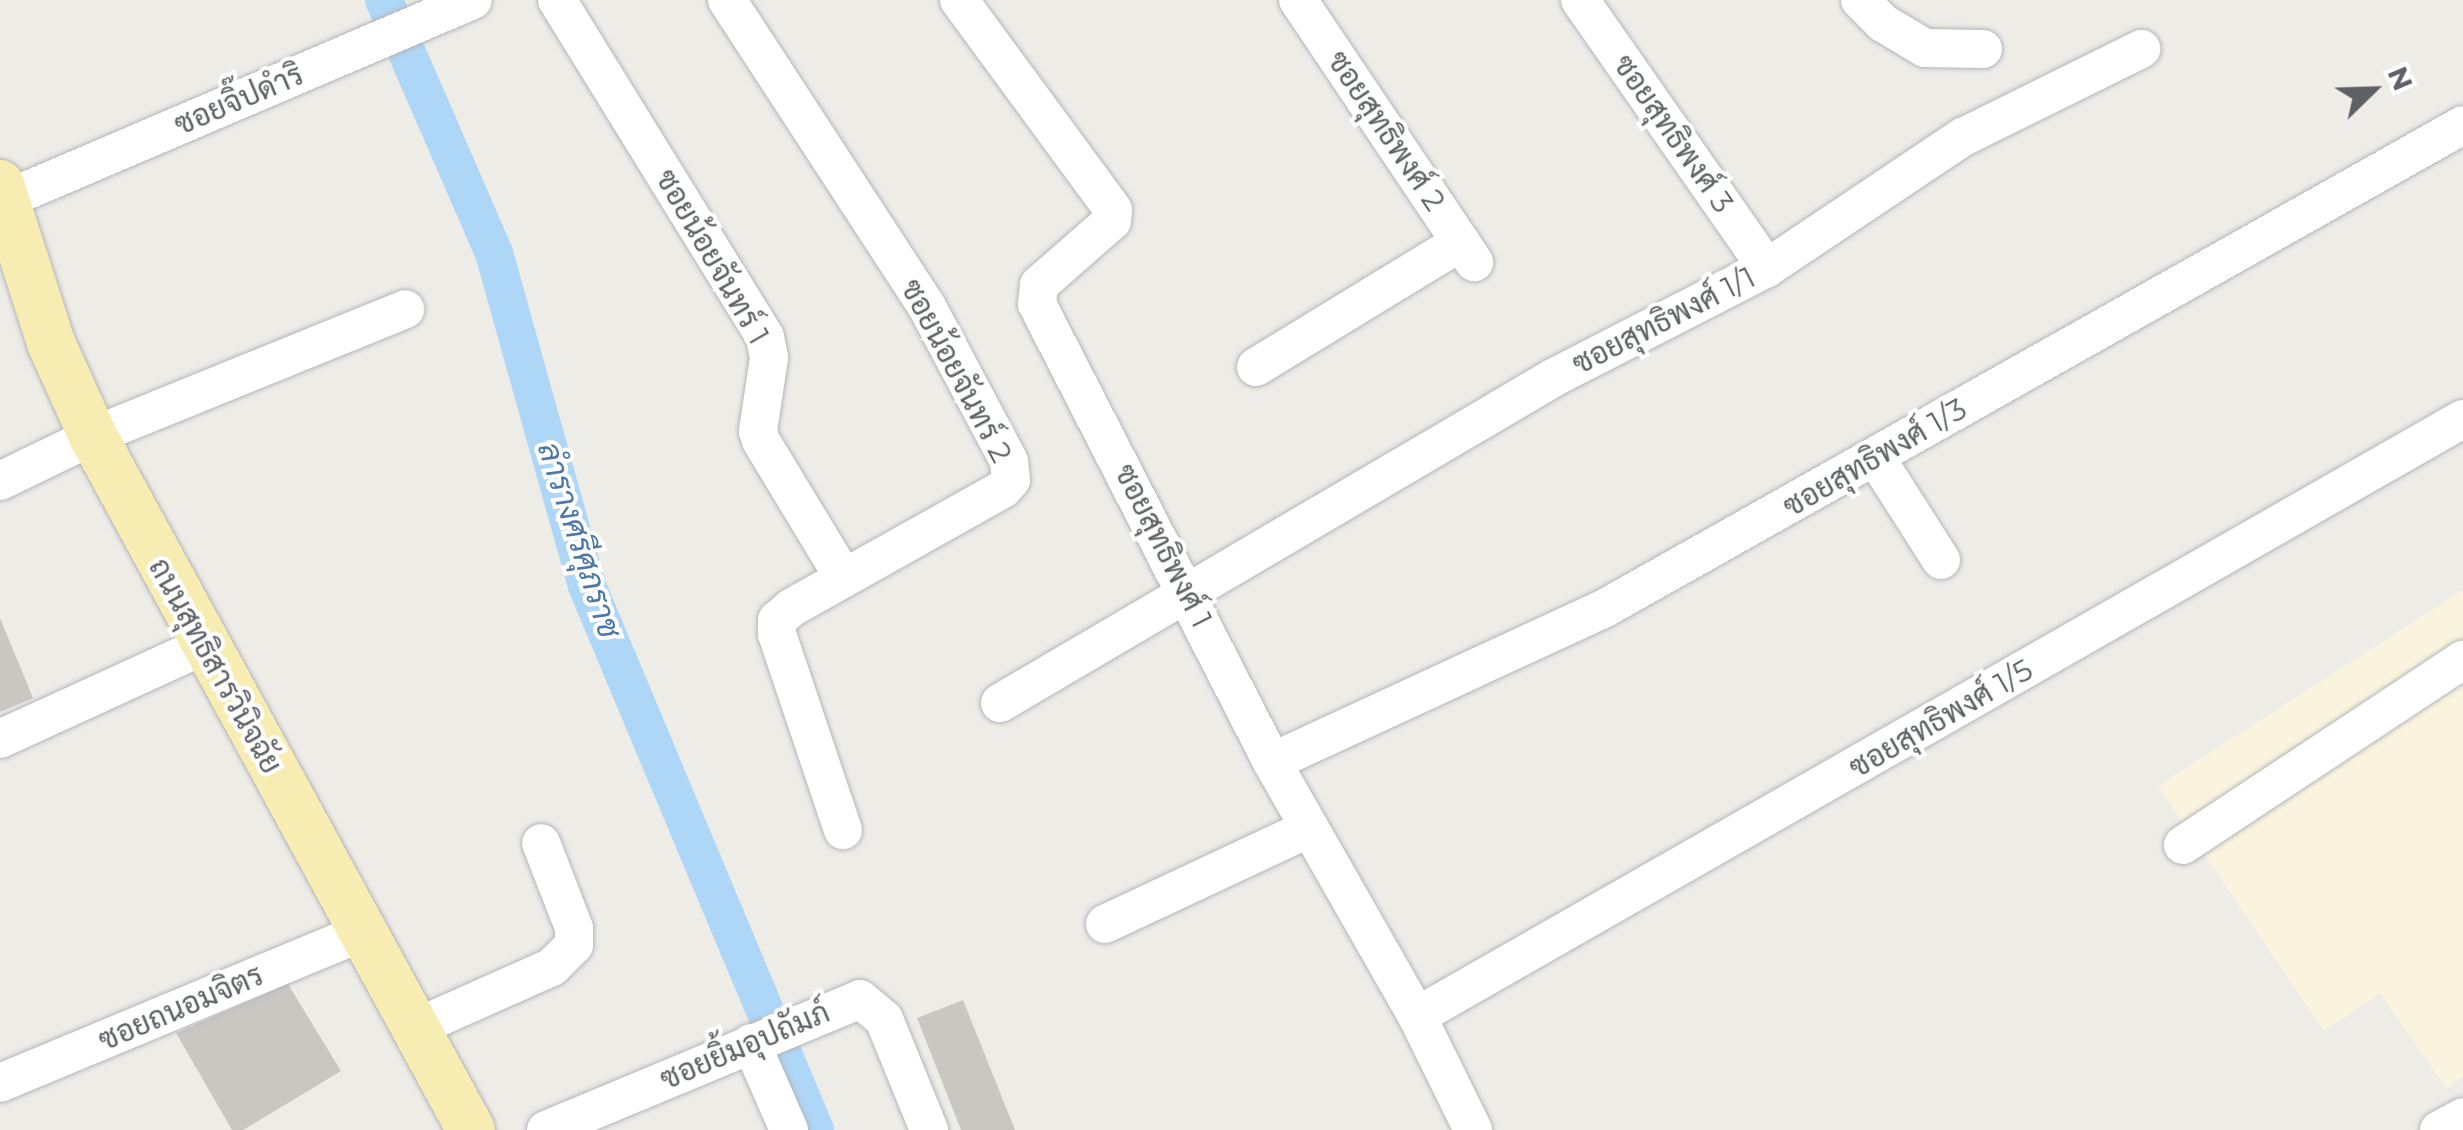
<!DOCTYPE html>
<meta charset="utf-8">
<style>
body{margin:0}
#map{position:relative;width:2463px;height:1130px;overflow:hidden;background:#eeece6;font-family:Montserrat,Sarabun,sans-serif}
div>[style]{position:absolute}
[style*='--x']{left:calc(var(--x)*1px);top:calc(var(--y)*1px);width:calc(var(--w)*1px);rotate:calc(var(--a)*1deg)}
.commercial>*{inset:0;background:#faf4df}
.canal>*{height:38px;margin:-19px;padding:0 19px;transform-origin:19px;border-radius:19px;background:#aed6f6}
.building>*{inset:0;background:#cac7c2}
.roads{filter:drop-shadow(0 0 2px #b3b6b9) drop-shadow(0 0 2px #b3b6b9)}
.minor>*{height:38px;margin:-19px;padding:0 19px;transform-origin:19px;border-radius:19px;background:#fff}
.major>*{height:48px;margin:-24px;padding:0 24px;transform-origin:24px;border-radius:24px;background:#f7ecb2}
span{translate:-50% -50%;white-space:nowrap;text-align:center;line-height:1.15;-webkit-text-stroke:8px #fff;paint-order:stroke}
.street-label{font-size:30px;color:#5d6165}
.water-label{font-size:32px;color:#4c78a7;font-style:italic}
.north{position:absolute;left:2323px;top:40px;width:100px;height:100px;-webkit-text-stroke:8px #fff;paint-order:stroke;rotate:67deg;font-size:28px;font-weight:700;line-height:40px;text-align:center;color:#5d6165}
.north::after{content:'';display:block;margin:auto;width:35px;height:45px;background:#5d6165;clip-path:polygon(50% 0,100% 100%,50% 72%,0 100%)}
</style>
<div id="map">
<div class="commercial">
<i style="clip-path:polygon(2463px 590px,2463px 1076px,2447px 1089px,2380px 993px,2324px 1031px,2158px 786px)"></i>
</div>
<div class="canal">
<i style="--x:384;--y:0;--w:276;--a:66.5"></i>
<i style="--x:494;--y:253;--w:346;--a:74.4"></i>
<i style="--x:587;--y:586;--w:590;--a:67.26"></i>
</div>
<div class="building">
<i style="clip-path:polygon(0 618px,33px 698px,0 712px)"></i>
<i style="clip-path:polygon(288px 984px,341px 1071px,243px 1130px,232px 1130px,176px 1033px)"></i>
<i style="clip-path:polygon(963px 1000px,1015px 1130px,961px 1130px,917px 1018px)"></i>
</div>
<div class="roads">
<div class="minor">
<i style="--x:557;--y:0;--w:396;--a:58.3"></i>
<i style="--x:765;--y:337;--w:21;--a:79"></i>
<i style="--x:769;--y:358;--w:74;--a:98.6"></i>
<i style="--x:758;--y:431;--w:10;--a:73"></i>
<i style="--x:761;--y:441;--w:160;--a:58.8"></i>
<i style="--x:727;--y:0;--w:366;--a:56.9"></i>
<i style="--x:927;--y:307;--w:174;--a:62"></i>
<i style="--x:1009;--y:461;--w:19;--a:84"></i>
<i style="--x:1011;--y:480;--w:12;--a:132"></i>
<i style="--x:1003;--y:489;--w:243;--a:150.7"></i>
<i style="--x:791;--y:608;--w:18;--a:139"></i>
<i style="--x:777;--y:620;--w:14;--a:90"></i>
<i style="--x:777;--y:634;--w:207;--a:71.4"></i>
<i style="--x:959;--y:0;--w:260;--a:53.7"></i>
<i style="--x:1113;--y:210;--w:11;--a:95"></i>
<i style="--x:1112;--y:221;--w:97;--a:138.8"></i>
<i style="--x:1039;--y:285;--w:19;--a:96"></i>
<i style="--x:1037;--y:304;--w:515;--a:62.84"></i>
<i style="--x:1272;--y:762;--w:292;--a:60.3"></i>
<i style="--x:1417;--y:1016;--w:127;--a:63.8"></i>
<i style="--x:1298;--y:0;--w:316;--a:56.1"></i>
<i style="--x:1580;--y:0;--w:327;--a:55.1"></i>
<i style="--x:1860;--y:0;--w:33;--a:45"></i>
<i style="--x:1883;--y:23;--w:49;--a:30.8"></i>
<i style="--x:1925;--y:48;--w:58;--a:1"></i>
<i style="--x:0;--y:202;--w:514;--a:-23.13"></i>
<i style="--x:1256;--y:367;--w:240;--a:-31.4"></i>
<i style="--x:1876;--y:458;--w:121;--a:57.5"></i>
<i style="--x:0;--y:481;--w:103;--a:-25.8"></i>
<i style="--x:93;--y:436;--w:337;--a:-22.1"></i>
<i style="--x:1000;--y:703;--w:641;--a:-30.44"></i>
<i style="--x:1553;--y:378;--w:241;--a:-27.2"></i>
<i style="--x:1767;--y:268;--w:236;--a:-33.8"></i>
<i style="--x:1963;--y:137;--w:199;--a:-26.3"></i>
<i style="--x:0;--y:739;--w:223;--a:-24.6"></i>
<i style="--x:1272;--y:762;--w:369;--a:-24.8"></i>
<i style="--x:1607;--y:607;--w:982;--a:-29.38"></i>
<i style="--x:2183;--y:845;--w:336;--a:-33.5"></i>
<i style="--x:1105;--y:924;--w:226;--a:-25.1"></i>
<i style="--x:1417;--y:1016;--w:1204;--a:-29.72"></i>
<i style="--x:415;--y:1028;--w:150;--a:-24"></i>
<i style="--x:552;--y:967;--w:31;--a:-45"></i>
<i style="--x:574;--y:945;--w:17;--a:-90"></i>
<i style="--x:574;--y:928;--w:91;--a:-111.2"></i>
<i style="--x:751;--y:1043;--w:95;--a:66.4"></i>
<i style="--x:0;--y:1083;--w:392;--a:-22.6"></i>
<i style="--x:546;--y:1130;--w:340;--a:-22.6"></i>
<i style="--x:860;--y:999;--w:31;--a:40"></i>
<i style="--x:884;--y:1019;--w:120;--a:67.9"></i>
<i style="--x:2439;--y:1130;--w:27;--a:-28"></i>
</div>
<div class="major">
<i style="--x:0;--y:184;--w:167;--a:72.2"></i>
<i style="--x:51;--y:343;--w:102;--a:65.7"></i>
<i style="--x:93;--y:436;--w:790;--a:61.42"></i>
</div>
</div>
<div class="street-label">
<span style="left:239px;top:100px;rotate:-23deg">ซอยจิ๊ปดำริ</span>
<span style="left:1386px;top:131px;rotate:56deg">ซอยสุทธิพงศ์ 2</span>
<span style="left:1673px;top:134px;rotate:55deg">ซอยสุทธิพงศ์ 3</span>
<span style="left:712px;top:257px;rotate:60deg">ซอยน้อยจันทร์ 1</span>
<span style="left:1664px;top:321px;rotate:-27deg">ซอยสุทธิพงศ์ 1/1</span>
<span style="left:956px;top:371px;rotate:62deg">ซอยน้อยจันทร์ 2</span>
<span style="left:1875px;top:458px;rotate:-30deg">ซอยสุทธิพงศ์ 1/3</span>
<span style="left:1163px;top:546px;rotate:63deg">ซอยสุทธิพงศ์ 1</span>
<span style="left:215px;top:666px;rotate:61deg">ถนนสุทธิสารวินิจฉัย</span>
<span style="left:1941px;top:719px;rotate:-30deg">ซอยสุทธิพงศ์ 1/5</span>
<span style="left:181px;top:1008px;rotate:-23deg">ซอยถนอมจิตร</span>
<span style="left:745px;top:1046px;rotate:-23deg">ซอยยิ้มอุปถัมภ์</span>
</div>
<div class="water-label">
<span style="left:579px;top:540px;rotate:72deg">ลำรางศรีศุภราช</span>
</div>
<div class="north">N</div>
</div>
